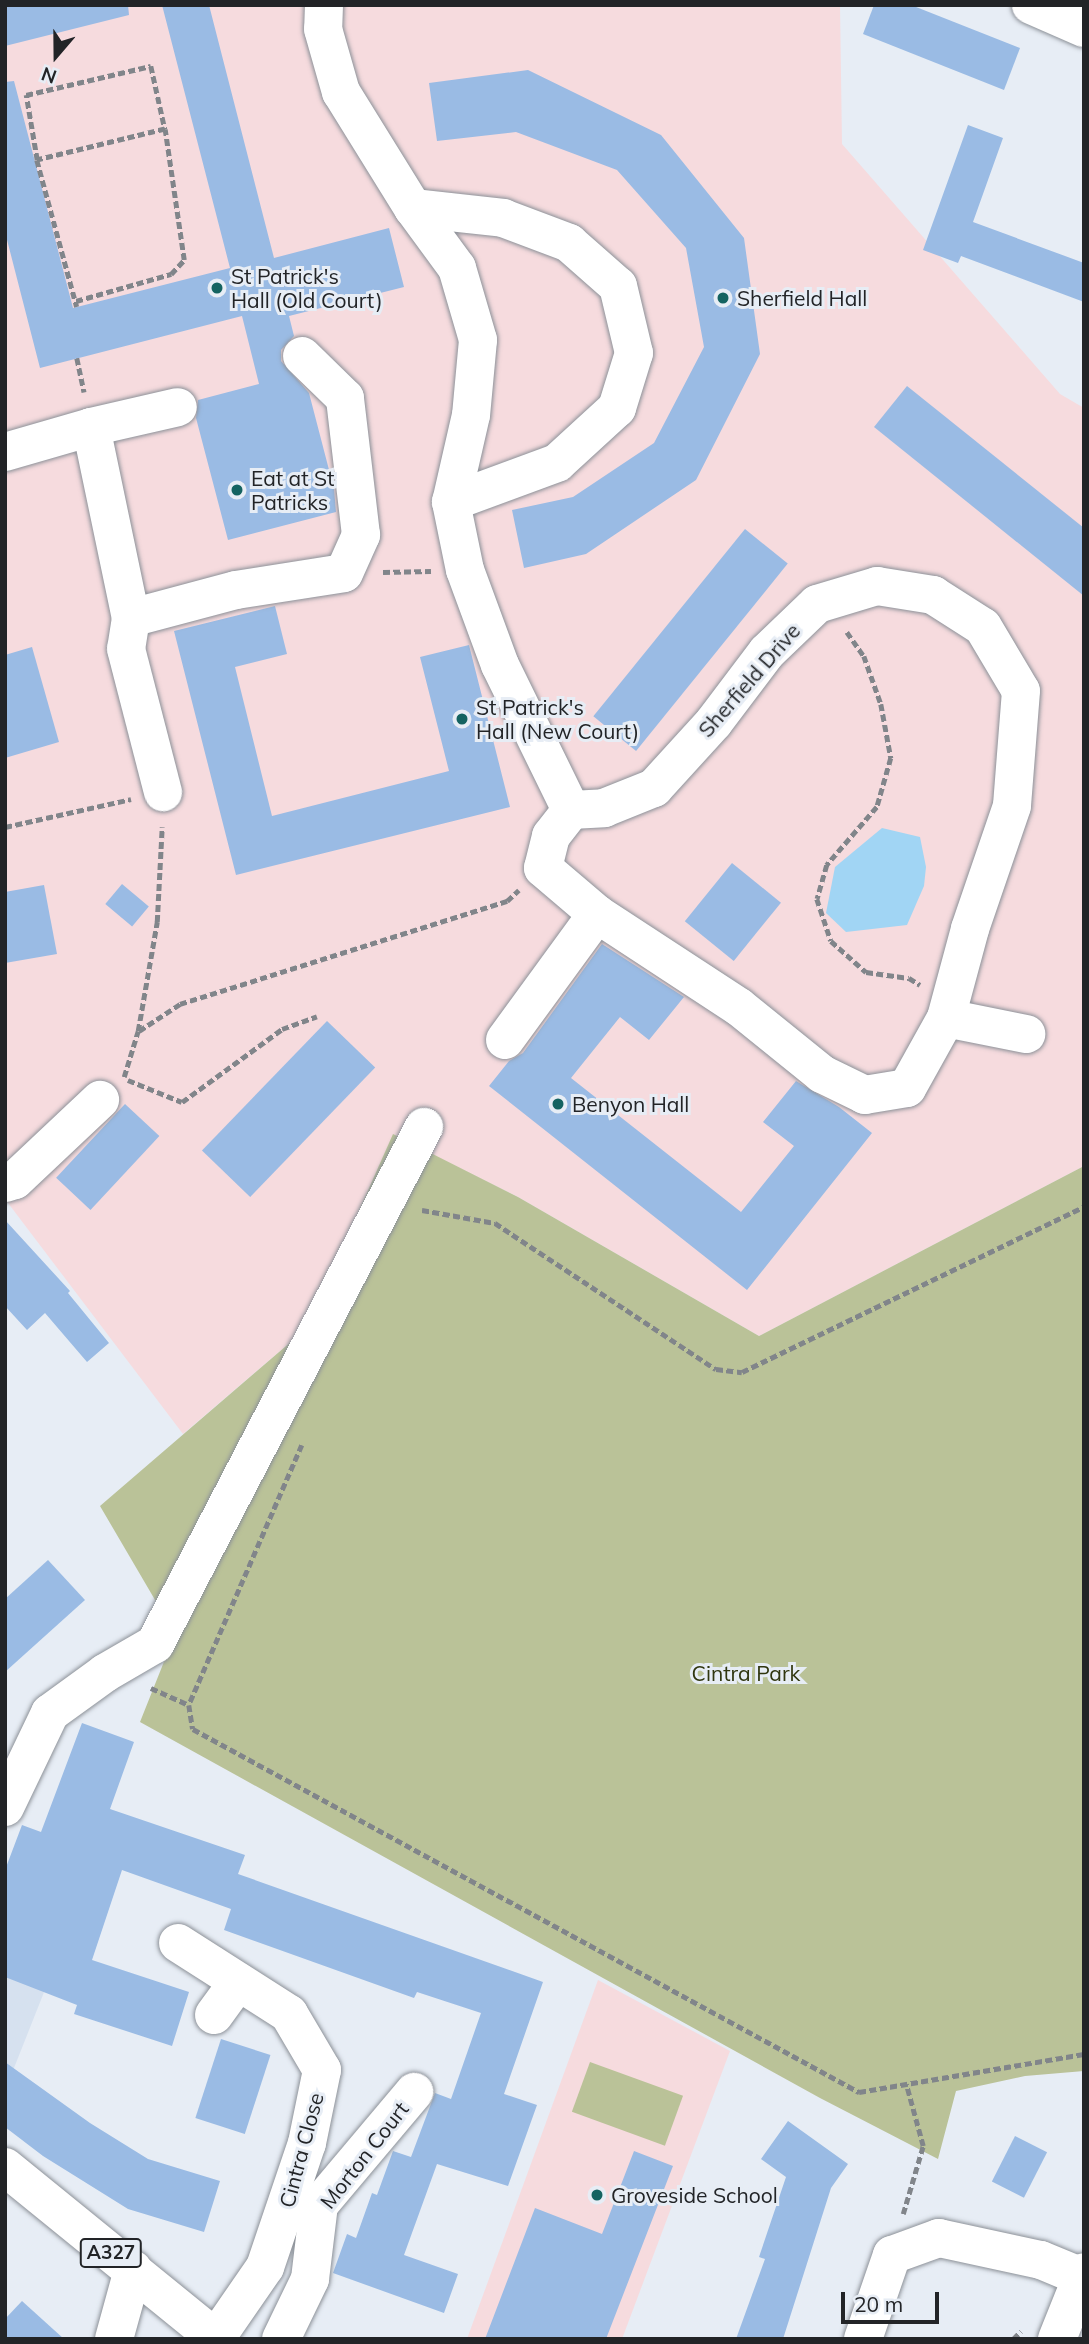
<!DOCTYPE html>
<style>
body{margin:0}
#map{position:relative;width:1089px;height:2344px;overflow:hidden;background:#e7edf5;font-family:Mulish,sans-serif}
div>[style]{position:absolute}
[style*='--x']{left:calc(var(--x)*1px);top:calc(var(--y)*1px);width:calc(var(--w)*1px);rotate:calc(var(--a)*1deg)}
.built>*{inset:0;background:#d6e1ef}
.education>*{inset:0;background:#f6dbde}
.green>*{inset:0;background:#bac298;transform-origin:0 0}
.water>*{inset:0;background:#a1d5f4}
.building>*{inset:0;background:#9abbe4;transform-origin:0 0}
.path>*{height:4.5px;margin-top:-2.25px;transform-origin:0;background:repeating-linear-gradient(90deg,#81858a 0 7px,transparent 0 10.5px)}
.roads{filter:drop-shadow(0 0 2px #8c9198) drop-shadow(0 0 2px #8c9198)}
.minor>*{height:38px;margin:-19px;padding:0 19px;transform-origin:19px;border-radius:19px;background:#fff}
.major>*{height:38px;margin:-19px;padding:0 19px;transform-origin:19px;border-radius:19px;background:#fff}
.dots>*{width:19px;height:19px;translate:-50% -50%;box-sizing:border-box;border:4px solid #e7edf5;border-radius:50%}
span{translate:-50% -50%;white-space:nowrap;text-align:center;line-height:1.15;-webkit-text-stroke:6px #e7edf5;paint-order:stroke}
.shield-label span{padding:2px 5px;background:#e7edf5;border:2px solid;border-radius:5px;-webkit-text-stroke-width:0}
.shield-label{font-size:19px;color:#222427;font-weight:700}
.poi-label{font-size:21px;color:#222427}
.left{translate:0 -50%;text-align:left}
.street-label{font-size:21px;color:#222427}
.park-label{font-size:21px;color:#30360f}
.frame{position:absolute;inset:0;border:7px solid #222427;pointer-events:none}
.north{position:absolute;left:21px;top:21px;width:70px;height:70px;-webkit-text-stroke:5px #e7edf5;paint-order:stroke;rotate:200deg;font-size:19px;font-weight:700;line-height:28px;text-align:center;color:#222427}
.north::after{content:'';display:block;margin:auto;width:24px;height:32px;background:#222427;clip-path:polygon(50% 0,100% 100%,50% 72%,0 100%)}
.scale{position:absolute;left:841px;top:2292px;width:98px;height:32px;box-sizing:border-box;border:4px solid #222427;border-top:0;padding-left:9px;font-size:21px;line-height:24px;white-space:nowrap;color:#222427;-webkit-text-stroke:5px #e7edf5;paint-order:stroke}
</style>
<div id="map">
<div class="built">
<i style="clip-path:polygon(5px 1947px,54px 1967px,14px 2068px,5px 2081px)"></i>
</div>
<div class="education">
<i style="clip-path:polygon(5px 5px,840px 5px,842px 144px,1060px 394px,1084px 408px,1084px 1166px,759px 1336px,518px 1197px,393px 1135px,307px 1328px,183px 1434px,5px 1199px)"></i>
<i style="clip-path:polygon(598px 1980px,730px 2051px,622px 2339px,467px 2339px)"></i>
</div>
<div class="green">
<i style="clip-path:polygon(393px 1134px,518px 1197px,759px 1336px,1084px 1166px,1084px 2071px,1025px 2076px,956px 2091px,938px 2159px,820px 2098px,140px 1722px,175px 1634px,100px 1506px,307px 1328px)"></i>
<i style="left:590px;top:2062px;width:99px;height:53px;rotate:20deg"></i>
</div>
<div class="water">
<i style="clip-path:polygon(882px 828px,920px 837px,926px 867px,924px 886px,907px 925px,846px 932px,826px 913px,835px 867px)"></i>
</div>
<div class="building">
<i style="clip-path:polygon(5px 5px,128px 5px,129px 15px,5px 46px)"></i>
<i style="clip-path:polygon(162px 5px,209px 5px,274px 258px,389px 228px,404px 287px,289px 316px,294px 336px,281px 350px,281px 361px,309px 393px,334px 489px,336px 512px,228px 540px,196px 418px,198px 400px,259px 384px,242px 316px,40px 368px,5px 232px,5px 82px,14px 81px,73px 308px,230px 268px)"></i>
<i style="clip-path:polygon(874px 5px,911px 5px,1020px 48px,1004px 90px,863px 34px)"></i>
<i style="clip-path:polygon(528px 70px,661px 135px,744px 238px,760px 354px,696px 480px,586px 554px,524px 568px,512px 510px,573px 497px,654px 443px,704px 347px,686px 248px,617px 170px,516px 132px,437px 141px,429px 83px)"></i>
<i style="clip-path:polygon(968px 125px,1003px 138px,973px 222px,1084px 263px,1084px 302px,961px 256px,958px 263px,923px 250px)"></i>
<i style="clip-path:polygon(907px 386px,1084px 528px,1084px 596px,874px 427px)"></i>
<i style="left:745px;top:529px;width:55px;height:241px;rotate:39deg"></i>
<i style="clip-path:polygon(275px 606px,287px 654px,235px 667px,272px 816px,449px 771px,420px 657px,469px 645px,510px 807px,236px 875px,174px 631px)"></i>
<i style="clip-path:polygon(32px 647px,59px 742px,5px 758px,5px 655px)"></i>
<i style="left:732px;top:863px;width:63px;height:75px;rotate:39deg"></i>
<i style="left:122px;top:884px;width:35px;height:26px;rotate:40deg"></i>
<i style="clip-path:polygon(44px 885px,57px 954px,5px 963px,5px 892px)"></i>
<i style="clip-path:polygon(602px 944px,684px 997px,649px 1040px,620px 1017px,571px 1078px,741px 1212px,794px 1146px,763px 1122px,796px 1081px,839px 1107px,872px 1133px,747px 1290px,489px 1086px,509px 1061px,523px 1053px)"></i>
<i style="left:327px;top:1021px;width:67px;height:180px;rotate:44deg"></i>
<i style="left:125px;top:1104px;width:47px;height:101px;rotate:43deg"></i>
<i style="clip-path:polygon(5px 1220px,70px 1291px,68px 1293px,109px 1343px,87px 1362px,45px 1313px,27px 1330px,5px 1306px)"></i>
<i style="clip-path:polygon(48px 1560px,85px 1600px,5px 1672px,5px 1599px)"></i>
<i style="clip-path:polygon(82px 1723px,134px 1742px,110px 1809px,245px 1855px,238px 1874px,543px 1982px,504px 2094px,537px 2105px,508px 2186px,437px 2164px,404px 2255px,458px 2274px,444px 2313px,333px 2273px,347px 2234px,356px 2238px,372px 2193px,377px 2195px,393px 2151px,411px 2157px,435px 2093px,451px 2099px,481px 2013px,417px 1992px,414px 1998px,224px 1930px,231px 1909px,122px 1870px,92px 1960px,189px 1992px,172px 2046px,74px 2014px,77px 2005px,5px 1977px,5px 1870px,22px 1825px,41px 1832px)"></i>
<i style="left:221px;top:2039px;width:52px;height:83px;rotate:18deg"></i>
<i style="clip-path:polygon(5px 2062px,90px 2123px,148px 2159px,220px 2181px,204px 2232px,128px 2209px,43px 2156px,5px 2127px)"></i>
<i style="clip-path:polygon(788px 2121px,848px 2164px,831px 2188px,783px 2339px,736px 2339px,765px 2259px,759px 2257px,786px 2177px,761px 2159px)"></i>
<i style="left:1015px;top:2136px;width:36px;height:51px;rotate:27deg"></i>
<i style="clip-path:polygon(634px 2151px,673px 2166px,606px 2339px,485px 2339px,535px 2208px,602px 2234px)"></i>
<i style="clip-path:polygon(22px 2301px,64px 2339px,5px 2339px,5px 2319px)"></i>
</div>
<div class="path">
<i style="--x:37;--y:160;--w:66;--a:-99.6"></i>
<i style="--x:26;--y:95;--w:128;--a:-13.1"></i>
<i style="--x:151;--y:66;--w:65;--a:77.5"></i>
<i style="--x:165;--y:129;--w:132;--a:166.4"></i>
<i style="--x:37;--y:160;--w:152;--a:74.8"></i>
<i style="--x:76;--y:301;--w:99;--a:-15.9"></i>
<i style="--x:171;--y:274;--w:19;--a:-47"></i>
<i style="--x:184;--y:260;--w:132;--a:-98.3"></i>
<i style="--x:77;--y:358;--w:35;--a:78"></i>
<i style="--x:383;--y:572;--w:48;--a:-1.2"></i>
<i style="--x:847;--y:632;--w:29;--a:55"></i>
<i style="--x:864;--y:656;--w:51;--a:70.5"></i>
<i style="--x:881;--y:704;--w:55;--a:79.5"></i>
<i style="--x:891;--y:758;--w:51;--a:105.9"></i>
<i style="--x:877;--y:807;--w:77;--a:130.8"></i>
<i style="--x:827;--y:865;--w:35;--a:106"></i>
<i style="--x:817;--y:899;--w:44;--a:71.6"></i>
<i style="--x:831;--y:941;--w:47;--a:41.5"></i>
<i style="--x:866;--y:972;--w:43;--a:7.9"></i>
<i style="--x:909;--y:978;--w:13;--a:32"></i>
<i style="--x:5;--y:827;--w:129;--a:-12.5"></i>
<i style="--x:139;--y:1031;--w:49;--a:-33.4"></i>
<i style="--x:180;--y:1004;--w:343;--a:-17.5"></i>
<i style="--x:507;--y:901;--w:16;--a:-43"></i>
<i style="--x:124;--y:1077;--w:48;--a:-73.1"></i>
<i style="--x:138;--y:1031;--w:111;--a:-80.1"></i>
<i style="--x:157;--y:922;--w:95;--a:-87"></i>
<i style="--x:128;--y:1080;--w:58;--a:22.2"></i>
<i style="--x:182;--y:1102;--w:124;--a:-36.1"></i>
<i style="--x:282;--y:1029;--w:37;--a:-20"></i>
<i style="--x:422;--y:1210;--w:74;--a:10.1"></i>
<i style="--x:495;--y:1223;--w:265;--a:33.5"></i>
<i style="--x:716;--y:1369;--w:26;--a:7"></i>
<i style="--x:742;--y:1372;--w:380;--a:-25.8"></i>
<i style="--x:302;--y:1445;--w:283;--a:113.5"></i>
<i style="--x:189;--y:1705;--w:24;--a:81"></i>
<i style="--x:193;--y:1729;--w:759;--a:28.59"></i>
<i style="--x:859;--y:2092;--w:228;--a:-9.6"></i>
<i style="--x:151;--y:1688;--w:42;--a:24.1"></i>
<i style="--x:903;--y:2214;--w:71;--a:-73.6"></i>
<i style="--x:923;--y:2146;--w:64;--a:-105.3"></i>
<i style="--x:1013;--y:2339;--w:11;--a:-45"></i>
</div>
<div class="roads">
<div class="minor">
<i style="--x:324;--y:5;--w:24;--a:92"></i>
<i style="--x:323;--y:29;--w:66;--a:74.1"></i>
<i style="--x:341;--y:92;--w:137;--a:58.2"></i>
<i style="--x:413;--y:208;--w:74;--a:53.7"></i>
<i style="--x:457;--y:268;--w:75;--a:73.7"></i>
<i style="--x:478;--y:340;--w:75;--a:95.3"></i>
<i style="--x:471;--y:415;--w:89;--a:102.9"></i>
<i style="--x:451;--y:502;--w:69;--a:78.4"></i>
<i style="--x:465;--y:570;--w:101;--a:69.8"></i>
<i style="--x:500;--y:665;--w:161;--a:63.9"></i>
<i style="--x:1031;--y:5;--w:58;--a:23.5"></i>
<i style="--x:413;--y:208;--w:91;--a:6.3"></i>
<i style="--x:503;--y:218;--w:71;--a:20.7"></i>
<i style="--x:569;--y:243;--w:65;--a:41.3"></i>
<i style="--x:618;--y:286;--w:69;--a:76.6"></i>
<i style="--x:634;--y:353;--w:58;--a:107.2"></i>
<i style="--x:617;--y:408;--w:81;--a:137.5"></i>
<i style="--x:557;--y:463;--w:113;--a:159.8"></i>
<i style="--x:91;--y:427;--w:195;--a:78.2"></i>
<i style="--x:131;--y:618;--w:31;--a:99"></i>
<i style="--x:126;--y:649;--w:148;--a:75.5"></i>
<i style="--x:5;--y:452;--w:90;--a:-16.2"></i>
<i style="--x:91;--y:427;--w:89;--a:-12.9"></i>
<i style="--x:877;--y:586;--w:57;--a:9.1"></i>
<i style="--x:933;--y:595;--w:59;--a:32.6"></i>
<i style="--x:983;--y:627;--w:74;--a:59.3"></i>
<i style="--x:1021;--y:691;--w:115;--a:94.5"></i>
<i style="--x:1012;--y:806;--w:130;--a:108.9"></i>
<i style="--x:970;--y:929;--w:92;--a:105.1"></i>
<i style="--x:946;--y:1018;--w:80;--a:119.1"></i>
<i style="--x:907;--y:1088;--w:43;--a:170.5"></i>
<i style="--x:865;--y:1095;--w:48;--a:-154"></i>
<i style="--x:822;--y:1074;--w:107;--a:-141.1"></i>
<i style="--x:739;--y:1007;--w:170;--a:-146.8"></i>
<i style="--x:597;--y:914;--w:71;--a:-139.6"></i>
<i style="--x:543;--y:868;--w:33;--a:-76"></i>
<i style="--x:551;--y:836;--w:33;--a:-52"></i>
<i style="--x:571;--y:810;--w:33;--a:-3"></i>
<i style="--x:604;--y:808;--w:54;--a:-21.8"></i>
<i style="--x:654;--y:788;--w:89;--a:-47.7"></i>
<i style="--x:714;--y:722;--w:88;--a:-52.9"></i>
<i style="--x:767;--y:652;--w:69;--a:-43.8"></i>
<i style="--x:817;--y:604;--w:63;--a:-16.7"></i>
<i style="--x:131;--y:618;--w:109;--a:-14.9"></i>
<i style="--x:236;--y:590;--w:109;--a:-8.9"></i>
<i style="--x:344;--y:573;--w:42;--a:-65.9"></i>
<i style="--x:361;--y:535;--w:138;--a:-96.7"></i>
<i style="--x:345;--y:398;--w:60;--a:-135.7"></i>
<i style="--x:946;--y:1018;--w:82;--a:11.3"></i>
<i style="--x:505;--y:1040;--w:156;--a:-53.9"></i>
<i style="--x:5;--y:1183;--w:10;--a:-17"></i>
<i style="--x:15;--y:1180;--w:117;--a:-43.3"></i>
<i style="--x:5;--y:1807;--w:104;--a:-64.4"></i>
<i style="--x:50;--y:1713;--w:68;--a:-36"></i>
<i style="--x:105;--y:1673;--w:58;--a:-30.1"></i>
<i style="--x:155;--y:1644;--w:583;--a:-62.51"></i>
<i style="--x:178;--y:1943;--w:132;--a:32.6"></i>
<i style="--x:289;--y:2014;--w:65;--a:59.5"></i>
<i style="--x:322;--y:2070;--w:75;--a:101.6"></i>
<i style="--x:307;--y:2143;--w:131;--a:108.7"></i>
<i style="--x:265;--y:2267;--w:86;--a:124.6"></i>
<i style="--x:214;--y:2015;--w:41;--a:-54"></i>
<i style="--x:114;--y:2339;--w:72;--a:-74.6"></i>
<i style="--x:281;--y:2339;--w:67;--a:-64.2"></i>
<i style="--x:310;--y:2279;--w:75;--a:-83.1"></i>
<i style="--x:319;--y:2205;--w:148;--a:-49.9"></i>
<i style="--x:863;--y:2339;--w:89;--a:-71"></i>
<i style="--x:892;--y:2255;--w:50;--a:-19.9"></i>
<i style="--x:939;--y:2238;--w:104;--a:12.2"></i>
<i style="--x:1041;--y:2260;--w:44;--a:22.5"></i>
<i style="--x:1057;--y:2339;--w:72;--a:-68.1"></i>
</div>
<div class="major">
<i style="--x:5;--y:2167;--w:273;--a:39.1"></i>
</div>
</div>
<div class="dots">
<i style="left:217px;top:288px;background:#146361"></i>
<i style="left:723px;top:298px;background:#146361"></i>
<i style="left:237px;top:490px;background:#146361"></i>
<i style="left:462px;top:719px;background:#146361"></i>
<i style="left:558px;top:1104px;background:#146361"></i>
<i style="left:597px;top:2195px;background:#146361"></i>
</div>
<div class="shield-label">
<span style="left:111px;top:2253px">A327</span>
</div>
<div class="poi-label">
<span class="left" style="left:231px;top:288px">St Patrick's<br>Hall (Old Court)</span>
<span class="left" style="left:737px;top:298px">Sherfield Hall</span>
<span class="left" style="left:251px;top:490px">Eat at St<br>Patricks</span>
<span class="left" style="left:476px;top:719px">St Patrick's<br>Hall (New Court)</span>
<span class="left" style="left:572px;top:1104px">Benyon Hall</span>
<span class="left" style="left:611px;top:2195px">Groveside School</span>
</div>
<div class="street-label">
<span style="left:749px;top:680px;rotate:-49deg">Sherfield Drive</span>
<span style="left:301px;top:2150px;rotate:-75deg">Cintra Close</span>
<span style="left:364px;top:2155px;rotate:-52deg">Morton Court</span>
</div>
<div class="park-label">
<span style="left:746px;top:1673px">Cintra Park</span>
</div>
<div class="frame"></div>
<div class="north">N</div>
<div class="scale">20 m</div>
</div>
